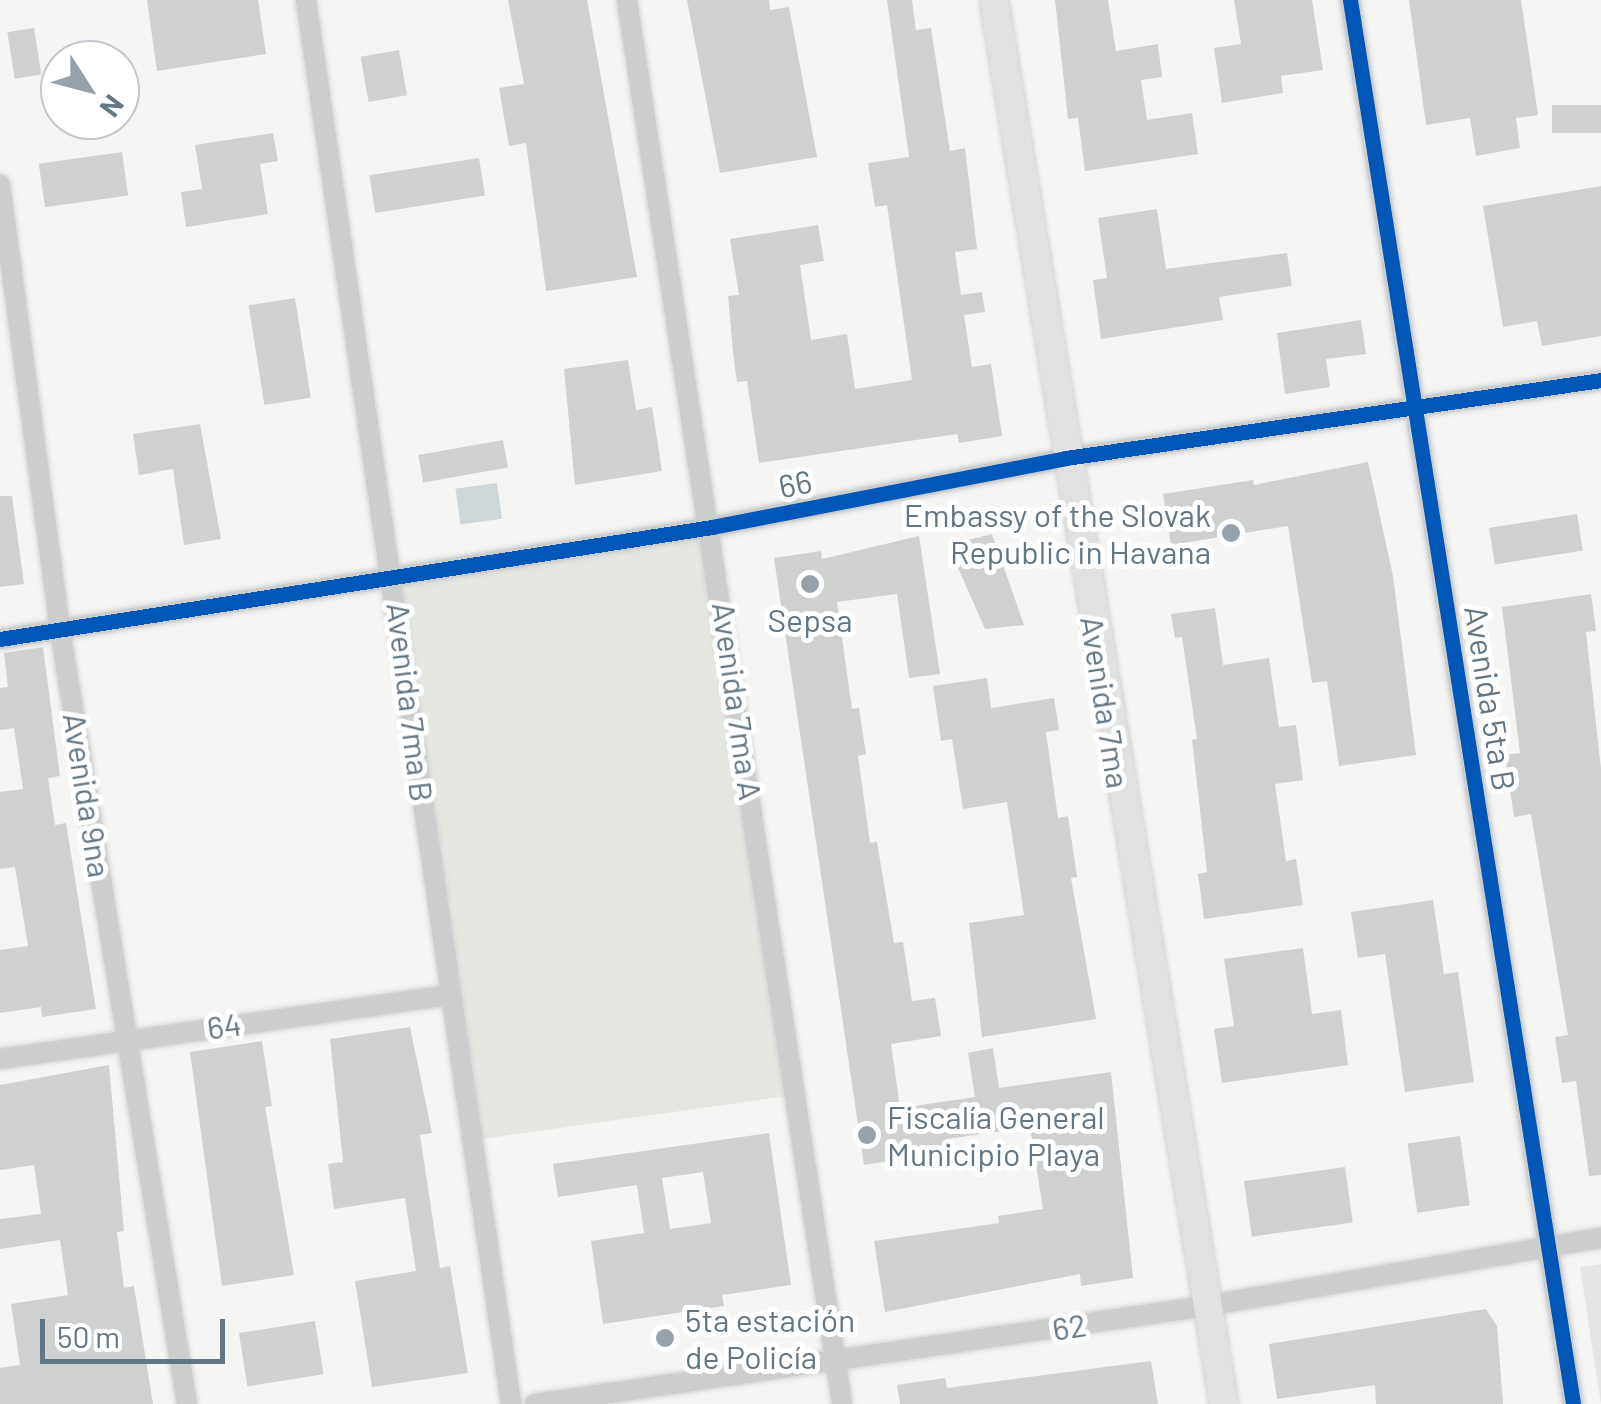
<!DOCTYPE html>
<meta charset="utf-8">
<style>
body{margin:0}
#map{position:relative;width:1601px;height:1404px;overflow:hidden;background:#f5f5f3;font-family:Barlow,sans-serif}
div>[style]{position:absolute}
[style*='--x']{left:calc(var(--x)*1px);top:calc(var(--y)*1px);width:calc(var(--w)*1px);rotate:calc(var(--a)*1deg)}
.built>*{inset:0;background:#e5e6e5}
.green>*{inset:0;background:#e4e8e1;transform-origin:0 0}
.water>*{inset:0;background:#cdd6d8;transform-origin:0 0}
.building>*{inset:0;background:#cfd1d1;transform-origin:0 0}
.roads{filter:drop-shadow(0 0 2px #d2d3d4) drop-shadow(0 0 2px #d2d3d4)}
.street>*{height:20px;margin:-10px;padding:0 10px;transform-origin:10px;border-radius:10px;background:#cccece}
.secondary>*{height:28px;margin:-14px;padding:0 14px;transform-origin:14px;border-radius:14px;background:#e0e1e1}
.cycleway>*{height:15px;margin:-7.5px;padding:0 7.5px;transform-origin:7.5px;border-radius:7.5px;background:#0057b8}
.dots>*{width:28px;height:28px;translate:-50% -50%;box-sizing:border-box;border:5px solid #fff;border-radius:50%}
span{translate:-50% -50%;white-space:nowrap;text-align:center;line-height:1.15;-webkit-text-stroke:10px #fff;paint-order:stroke}
.street-label{font-size:32px;color:#637684}
.poi-label{font-size:32px;color:#637684}
.right{translate:-100% -50%;text-align:right}
.left{translate:0 -50%;text-align:left}
.north{position:absolute;left:40px;top:40px;width:100px;height:100px;box-sizing:border-box;background:#fff;border:2px solid #c1c8ce;border-radius:50%;rotate:126deg;font-size:28px;font-weight:700;line-height:40px;text-align:center;color:#637684}
.north::after{content:'';display:block;margin:auto;width:35px;height:45px;background:#96a2ab;clip-path:polygon(50% 0,100% 100%,50% 72%,0 100%)}
.scale{position:absolute;left:40px;top:1319px;width:185px;height:45px;box-sizing:border-box;border:5px solid #637684;border-top:0;padding-left:12px;font-size:30px;line-height:35px;white-space:nowrap;color:#637684;-webkit-text-stroke:8px #fff;paint-order:stroke}
</style>
<div id="map">
<div class="built">
<i style="clip-path:polygon(1601px 1264px,1601px 1404px,1580px 1267px)"></i>
</div>
<div class="green">
<i style="left:712px;top:527px;width:574px;height:322px;rotate:82deg"></i>
</div>
<div class="water">
<i style="left:497px;top:483px;width:36px;height:42px;rotate:82deg"></i>
</div>
<div class="building">
<i style="clip-path:polygon(147px 0,258px 0,266px 54px,157px 71px)"></i>
<i style="clip-path:polygon(508px 0,587px 0,637px 277px,546px 291px,526px 143px,509px 146px,499px 88px,524px 84px)"></i>
<i style="clip-path:polygon(687px 0,769px 0,770px 10px,789px 7px,817px 157px,720px 173px)"></i>
<i style="clip-path:polygon(887px 0,912px 0,916px 30px,931px 28px,950px 151px,965px 148px,977px 249px,955px 252px,961px 295px,982px 292px,985px 312px,964px 315px,972px 367px,991px 364px,1002px 436px,959px 443px,957px 434px,759px 463px,747px 381px,737px 382px,733px 352px,728px 296px,739px 295px,730px 239px,818px 225px,824px 261px,800px 265px,811px 340px,847px 334px,855px 389px,912px 380px,887px 205px,875px 207px,868px 163px,909px 157px)"></i>
<i style="clip-path:polygon(1055px 0,1108px 0,1116px 51px,1158px 44px,1162px 77px,1141px 80px,1147px 120px,1192px 113px,1198px 154px,1085px 171px,1078px 118px,1068px 119px)"></i>
<i style="clip-path:polygon(1234px 0,1312px 0,1323px 70px,1281px 76px,1283px 93px,1222px 103px,1214px 48px,1241px 44px)"></i>
<i style="clip-path:polygon(1409px 0,1521px 0,1538px 115px,1516px 118px,1520px 148px,1476px 156px,1470px 118px,1426px 125px)"></i>
<i style="left:34px;top:28px;width:47px;height:27px;rotate:81deg"></i>
<i style="left:399px;top:50px;width:46px;height:39px;rotate:80deg"></i>
<i style="left:1601px;top:105px;width:28px;height:49px;rotate:90deg"></i>
<i style="clip-path:polygon(273px 133px,278px 161px,260px 164px,268px 214px,186px 227px,181px 192px,202px 189px,195px 145px)"></i>
<i style="left:122px;top:152px;width:44px;height:84px;rotate:82deg"></i>
<i style="left:479px;top:158px;width:38px;height:111px;rotate:81deg"></i>
<i style="clip-path:polygon(1601px 186px,1601px 336px,1542px 346px,1537px 321px,1503px 327px,1483px 206px)"></i>
<i style="clip-path:polygon(1157px 209px,1166px 269px,1287px 253px,1292px 286px,1219px 297px,1223px 320px,1101px 339px,1093px 280px,1107px 278px,1098px 218px)"></i>
<i style="left:295px;top:298px;width:101px;height:47px;rotate:81deg"></i>
<i style="clip-path:polygon(1361px 320px,1366px 354px,1326px 359px,1330px 387px,1285px 394px,1277px 333px)"></i>
<i style="clip-path:polygon(628px 360px,636px 410px,652px 407px,662px 471px,575px 485px,564px 369px)"></i>
<i style="clip-path:polygon(200px 424px,221px 539px,184px 545px,173px 469px,139px 475px,133px 434px)"></i>
<i style="left:503px;top:440px;width:28px;height:86px;rotate:80deg"></i>
<i style="clip-path:polygon(1368px 462px,1393px 576px,1416px 755px,1339px 766px,1327px 681px,1312px 683px,1288px 526px,1171px 545px,1163px 494px,1253px 480px,1254px 485px)"></i>
<i style="clip-path:polygon(0 496px,12px 496px,24px 584px,0 587px)"></i>
<i style="left:1577px;top:514px;width:37px;height:89px;rotate:81deg"></i>
<i style="clip-path:polygon(992px 534px,1024px 625px,985px 629px,948px 545px)"></i>
<i style="clip-path:polygon(919px 536px,940px 674px,909px 678px,897px 594px,837px 602px,852px 709px,859px 708px,866px 754px,858px 756px,870px 843px,877px 842px,894px 943px,903px 942px,912px 1001px,935px 998px,941px 1036px,891px 1044px,900px 1108px,975px 1097px,968px 1053px,993px 1048px,999px 1088px,1111px 1072px,1133px 1278px,1081px 1286px,1080px 1274px,885px 1312px,874px 1241px,999px 1223px,998px 1216px,1043px 1209px,1030px 1127px,947px 1139px,949px 1152px,864px 1165px,774px 558px,821px 551px,822px 559px)"></i>
<i style="clip-path:polygon(1591px 594px,1596px 631px,1586px 632px,1601px 769px,1601px 1175px,1589px 1176px,1576px 1081px,1562px 1083px,1555px 1037px,1568px 1035px,1531px 814px,1514px 817px,1505px 755px,1520px 753px,1502px 607px)"></i>
<i style="clip-path:polygon(1215px 608px,1223px 665px,1269px 658px,1279px 727px,1296px 725px,1303px 780px,1275px 784px,1286px 861px,1296px 859px,1303px 905px,1204px 919px,1198px 874px,1207px 872px,1192px 740px,1197px 739px,1182px 637px,1175px 638px,1171px 614px)"></i>
<i style="clip-path:polygon(43px 647px,60px 776px,48px 778px,55px 825px,66px 823px,96px 1009px,42px 1017px,41px 1007px,0 1013px,0 950px,28px 946px,15px 867px,0 869px,0 792px,23px 789px,14px 728px,0 730px,0 688px,8px 687px,4px 653px)"></i>
<i style="clip-path:polygon(987px 678px,991px 708px,1054px 698px,1059px 730px,1046px 732px,1058px 818px,1068px 816px,1077px 877px,1071px 878px,1096px 1019px,982px 1037px,969px 923px,1024px 915px,1007px 802px,963px 809px,952px 739px,941px 741px,933px 686px)"></i>
<i style="clip-path:polygon(1433px 900px,1444px 974px,1458px 972px,1474px 1082px,1405px 1092px,1385px 954px,1358px 958px,1351px 912px)"></i>
<i style="clip-path:polygon(1303px 948px,1312px 1014px,1341px 1010px,1348px 1065px,1222px 1083px,1214px 1029px,1234px 1026px,1224px 959px)"></i>
<i style="clip-path:polygon(410px 1027px,432px 1133px,420px 1135px,440px 1268px,450px 1266px,468px 1373px,372px 1387px,355px 1281px,416px 1271px,405px 1198px,334px 1209px,328px 1164px,343px 1162px,330px 1039px)"></i>
<i style="clip-path:polygon(262px 1041px,272px 1106px,265px 1107px,294px 1275px,222px 1286px,190px 1052px)"></i>
<i style="clip-path:polygon(109px 1065px,124px 1231px,117px 1232px,124px 1288px,134px 1286px,153px 1404px,0 1404px,0 1368px,20px 1365px,11px 1304px,68px 1295px,60px 1240px,0 1249px,0 1219px,41px 1214px,34px 1165px,0 1170px,0 1085px)"></i>
<i style="clip-path:polygon(evenodd,769px 1133px,791px 1285px,722px 1295px,724px 1306px,603px 1324px,591px 1241px,644px 1233px,637px 1185px,558px 1197px,553px 1164px,769px 1133px,703px 1172px,711px 1223px,670px 1229px,662px 1178px,703px 1172px)"></i>
<i style="left:1460px;top:1136px;width:70px;height:53px;rotate:82deg"></i>
<i style="left:1345px;top:1167px;width:56px;height:102px;rotate:82deg"></i>
<i style="clip-path:polygon(1486px 1309px,1497px 1326px,1503px 1404px,1376px 1404px,1375px 1385px,1277px 1399px,1269px 1344px)"></i>
<i style="left:315px;top:1321px;width:54px;height:77px;rotate:81deg"></i>
<i style="clip-path:polygon(1151px 1361px,1158px 1404px,900px 1404px,897px 1385px,945px 1378px,947px 1388px)"></i>
</div>
<div class="roads">
<div class="street">
<i style="--x:306;--y:0;--w:1419;--a:81.69"></i>
<i style="--x:627;--y:0;--w:1420;--a:81.29"></i>
<i style="--x:1350;--y:0;--w:1422;--a:80.97"></i>
<i style="--x:0;--y:185;--w:449;--a:82.3"></i>
<i style="--x:60;--y:630;--w:784;--a:80.68"></i>
<i style="--x:0;--y:639;--w:721;--a:-8.94"></i>
<i style="--x:712;--y:527;--w:361;--a:-11"></i>
<i style="--x:1066;--y:458;--w:541;--a:-8.29"></i>
<i style="--x:0;--y:1059;--w:454;--a:-8.1"></i>
<i style="--x:535;--y:1404;--w:678;--a:-8.31"></i>
<i style="--x:1206;--y:1306;--w:401;--a:-9.8"></i>
</div>
<div class="secondary">
<i style="--x:994;--y:0;--w:1423;--a:80.7"></i>
</div>
</div>
<div class="cycleway">
<i style="--x:1350;--y:0;--w:1422;--a:80.97"></i>
<i style="--x:0;--y:639;--w:721;--a:-8.94"></i>
<i style="--x:712;--y:527;--w:361;--a:-11"></i>
<i style="--x:1066;--y:458;--w:541;--a:-8.29"></i>
</div>
<div class="dots">
<i style="left:1231px;top:533px;background:#96a2ab"></i>
<i style="left:810px;top:584px;background:#96a2ab"></i>
<i style="left:867px;top:1135px;background:#96a2ab"></i>
<i style="left:665px;top:1338px;background:#96a2ab"></i>
</div>
<div class="street-label">
<span style="left:795px;top:483px;rotate:-11deg">66</span>
<span style="left:1491px;top:698px;rotate:81deg">Avenida 5ta B</span>
<span style="left:738px;top:701px;rotate:82deg">Avenida 7ma A</span>
<span style="left:411px;top:702px;rotate:83deg">Avenida 7ma B</span>
<span style="left:1106px;top:702px;rotate:81deg">Avenida 7ma</span>
<span style="left:88px;top:795px;rotate:81deg">Avenida 9na</span>
<span style="left:224px;top:1025px;rotate:-8deg">64</span>
<span style="left:1069px;top:1326px;rotate:-9deg">62</span>
</div>
<div class="poi-label">
<span class="right" style="left:1211px;top:533px">Embassy of the Slovak<br>Republic in Havana</span>
<span style="left:810px;top:619px">Sepsa</span>
<span class="left" style="left:887px;top:1135px">Fiscalía General<br>Municipio Playa</span>
<span class="left" style="left:685px;top:1338px">5ta estación<br>de Policía</span>
</div>
<div class="north">N</div>
<div class="scale">50 m</div>
</div>
